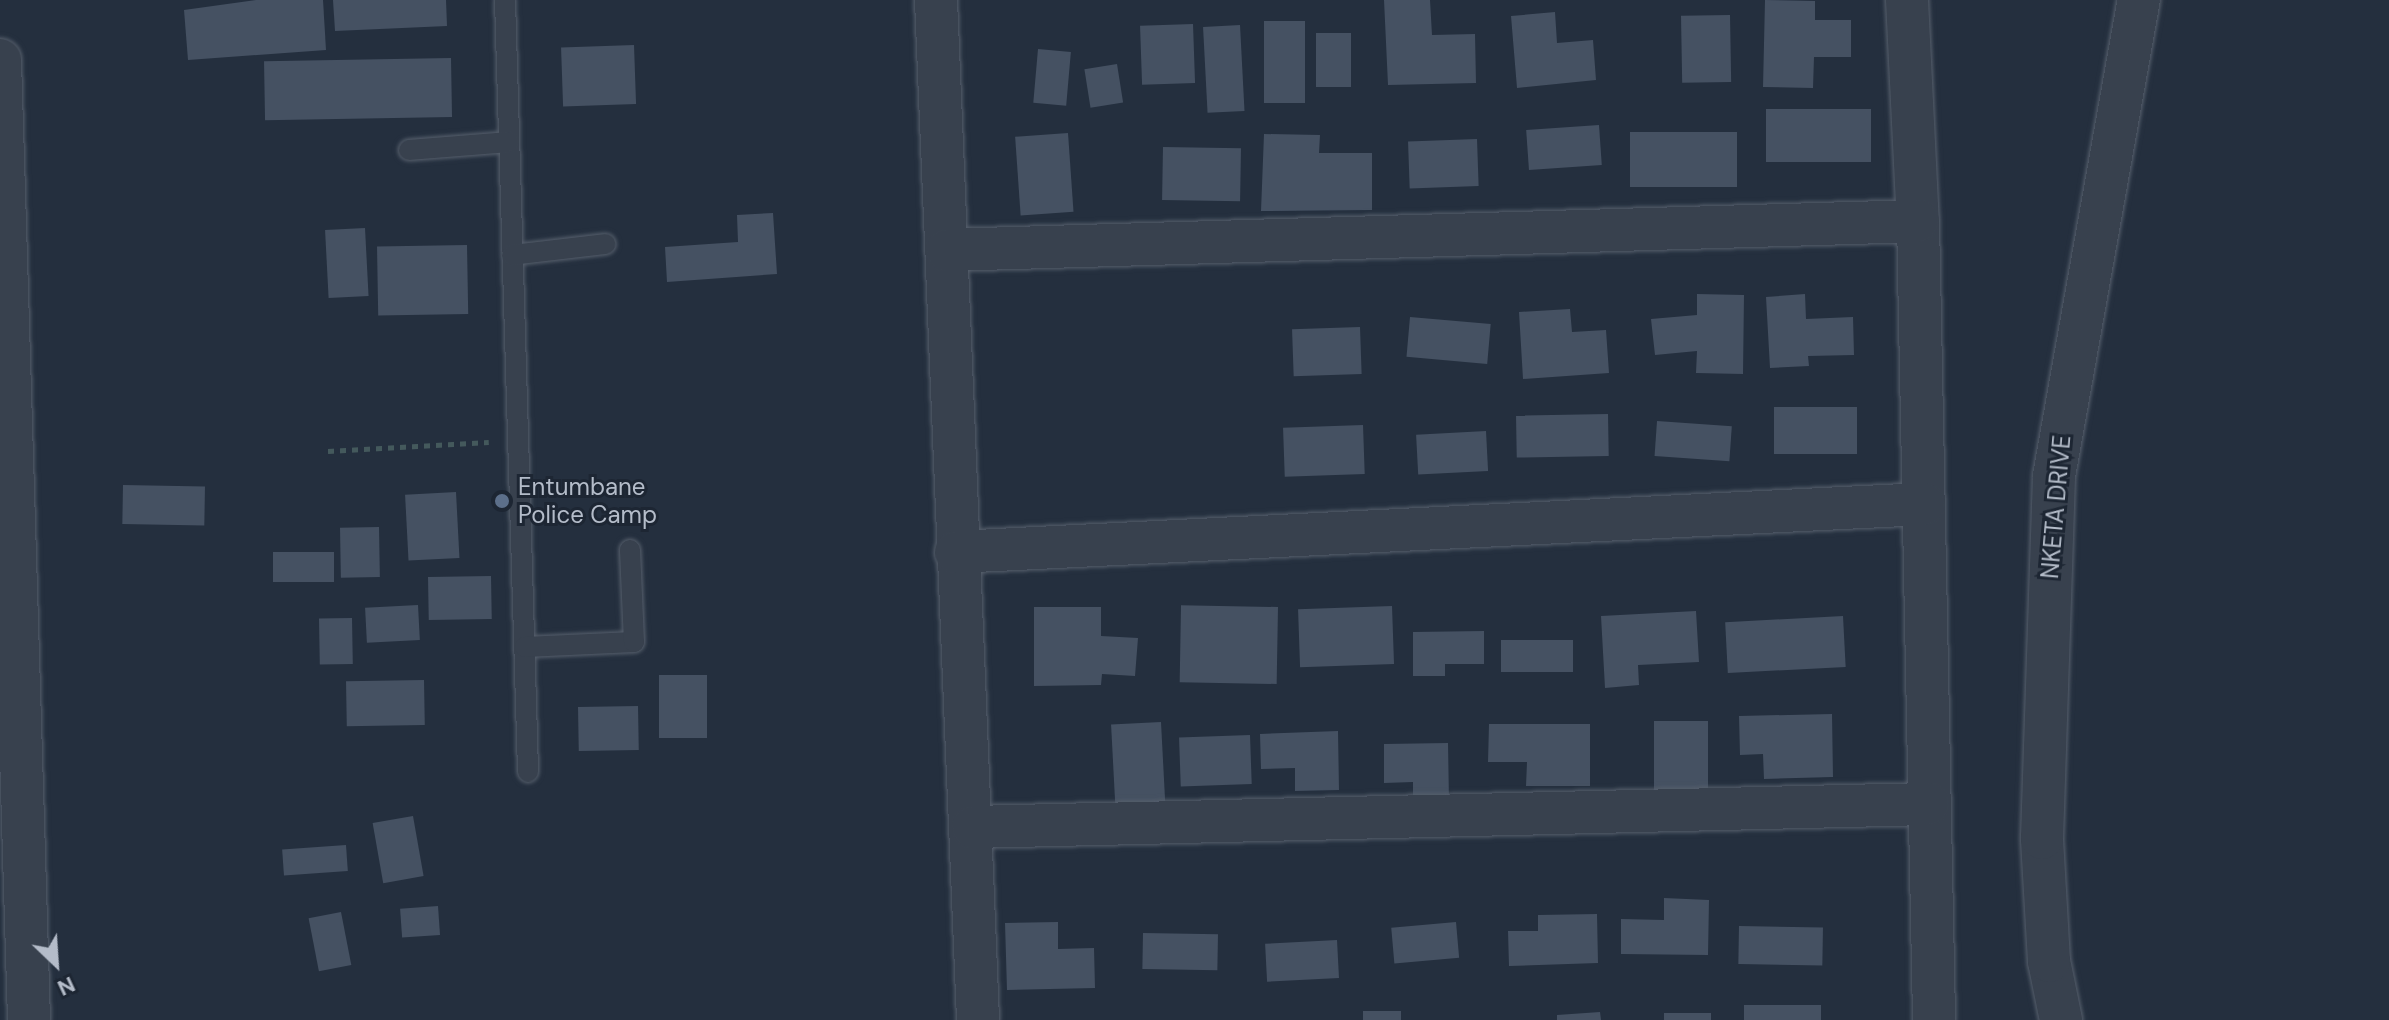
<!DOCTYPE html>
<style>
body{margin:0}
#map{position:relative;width:2389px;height:1020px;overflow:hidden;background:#242f3e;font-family:"DM Sans",sans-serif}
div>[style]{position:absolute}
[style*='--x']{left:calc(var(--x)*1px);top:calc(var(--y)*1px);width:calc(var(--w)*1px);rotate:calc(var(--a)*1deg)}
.building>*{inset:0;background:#455162;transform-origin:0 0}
.path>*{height:5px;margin-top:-2.5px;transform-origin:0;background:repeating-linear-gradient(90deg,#44595c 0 6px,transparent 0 12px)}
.roads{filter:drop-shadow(0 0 2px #565f6c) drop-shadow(0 0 2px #565f6c)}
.lane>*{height:20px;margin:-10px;padding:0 10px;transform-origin:10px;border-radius:10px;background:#38414e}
.street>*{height:42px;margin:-21px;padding:0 21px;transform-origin:21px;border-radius:21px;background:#38414e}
.dots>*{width:22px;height:22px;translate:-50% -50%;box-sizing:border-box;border:4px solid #1d2633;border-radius:50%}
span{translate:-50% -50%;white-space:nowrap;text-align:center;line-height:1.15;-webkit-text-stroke:6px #1d2633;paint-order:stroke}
.poi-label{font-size:24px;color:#b4bcc9}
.left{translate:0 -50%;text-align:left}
.street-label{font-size:24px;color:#b4bcc9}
.north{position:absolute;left:16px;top:924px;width:80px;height:80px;-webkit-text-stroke:6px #1d2633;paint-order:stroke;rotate:155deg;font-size:22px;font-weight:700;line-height:32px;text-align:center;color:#b4bcc9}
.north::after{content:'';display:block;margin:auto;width:28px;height:36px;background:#b4bcc9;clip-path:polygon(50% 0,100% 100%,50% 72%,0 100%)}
</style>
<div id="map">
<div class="building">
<i style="clip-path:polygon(256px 0,323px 0,326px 50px,188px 60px,184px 10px)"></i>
<i style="clip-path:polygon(333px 0,446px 0,447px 26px,335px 31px)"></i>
<i style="clip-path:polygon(1384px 0,1430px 0,1432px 35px,1475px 34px,1476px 83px,1388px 85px)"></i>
<i style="clip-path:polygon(1765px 0,1815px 1px,1815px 20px,1851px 20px,1851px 57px,1814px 57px,1813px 88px,1763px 87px)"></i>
<i style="clip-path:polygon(1555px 12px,1557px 43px,1593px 40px,1596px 80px,1517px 88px,1511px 16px)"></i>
<i style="left:1730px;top:15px;width:67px;height:49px;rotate:89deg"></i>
<i style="left:1305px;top:21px;width:82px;height:41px;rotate:90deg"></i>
<i style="left:1193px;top:24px;width:59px;height:53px;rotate:88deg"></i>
<i style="left:1240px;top:25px;width:86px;height:37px;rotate:87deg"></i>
<i style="left:1316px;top:33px;width:35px;height:54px"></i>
<i style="left:634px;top:45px;width:59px;height:73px;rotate:88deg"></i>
<i style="left:1038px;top:49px;width:33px;height:54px;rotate:5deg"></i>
<i style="left:451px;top:58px;width:59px;height:187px;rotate:89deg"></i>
<i style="left:1117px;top:64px;width:39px;height:33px;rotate:81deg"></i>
<i style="left:1871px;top:109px;width:53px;height:105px;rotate:90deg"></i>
<i style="left:1599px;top:125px;width:40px;height:73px;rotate:86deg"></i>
<i style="left:1737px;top:132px;width:55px;height:107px;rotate:90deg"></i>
<i style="left:1068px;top:133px;width:79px;height:53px;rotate:86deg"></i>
<i style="clip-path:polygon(1264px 134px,1320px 135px,1319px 153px,1372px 153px,1372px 210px,1261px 211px)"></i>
<i style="left:1477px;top:139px;width:47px;height:69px;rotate:88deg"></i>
<i style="left:1163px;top:147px;width:78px;height:53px;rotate:1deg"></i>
<i style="clip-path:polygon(773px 213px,777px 274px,667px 282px,665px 247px,738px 242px,737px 215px)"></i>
<i style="left:365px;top:228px;width:68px;height:40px;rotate:87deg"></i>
<i style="left:467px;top:245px;width:69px;height:90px;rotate:89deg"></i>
<i style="clip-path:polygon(1697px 294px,1744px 295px,1743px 374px,1696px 373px,1697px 351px,1655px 355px,1651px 319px,1697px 315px)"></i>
<i style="clip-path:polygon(1805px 294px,1806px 319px,1853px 317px,1854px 355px,1808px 356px,1809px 366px,1770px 368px,1766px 297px)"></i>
<i style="clip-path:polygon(1570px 309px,1572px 332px,1606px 330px,1609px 373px,1523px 379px,1519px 312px)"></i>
<i style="left:1410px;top:317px;width:81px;height:40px;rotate:5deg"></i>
<i style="left:1360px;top:327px;width:47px;height:68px;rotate:88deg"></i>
<i style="left:1857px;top:407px;width:47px;height:83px;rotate:90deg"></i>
<i style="left:1608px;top:414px;width:42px;height:92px;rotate:89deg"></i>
<i style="left:1657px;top:421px;width:75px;height:35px;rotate:4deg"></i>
<i style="left:1363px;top:425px;width:49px;height:80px;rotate:88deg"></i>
<i style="left:1486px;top:431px;width:40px;height:70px;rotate:87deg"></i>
<i style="left:123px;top:485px;width:82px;height:39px;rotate:1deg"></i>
<i style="left:456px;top:492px;width:66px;height:51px;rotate:87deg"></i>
<i style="left:379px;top:527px;width:50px;height:39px;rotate:89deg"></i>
<i style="left:273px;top:552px;width:61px;height:30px"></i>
<i style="left:491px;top:576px;width:43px;height:63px;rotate:89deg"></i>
<i style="left:418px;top:605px;width:35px;height:53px;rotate:87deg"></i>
<i style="left:1392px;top:606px;width:58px;height:94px;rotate:88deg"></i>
<i style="clip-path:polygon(1034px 607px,1101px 607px,1101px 636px,1138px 638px,1135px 676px,1102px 674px,1101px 685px,1034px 686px)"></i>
<i style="left:1278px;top:607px;width:77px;height:97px;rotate:91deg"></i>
<i style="clip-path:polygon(1696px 611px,1699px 662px,1638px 665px,1639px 685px,1605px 688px,1601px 616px)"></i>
<i style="left:1843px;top:616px;width:51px;height:118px;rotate:87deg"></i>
<i style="left:352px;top:618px;width:46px;height:33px;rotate:89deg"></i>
<i style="clip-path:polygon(1484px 631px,1484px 664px,1445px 664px,1445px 676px,1413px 676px,1413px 632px)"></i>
<i style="left:1573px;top:640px;width:32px;height:72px;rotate:90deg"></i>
<i style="left:659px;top:675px;width:48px;height:63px"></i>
<i style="left:424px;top:680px;width:45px;height:78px;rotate:89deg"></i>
<i style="left:638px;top:706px;width:44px;height:60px;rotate:89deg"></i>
<i style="clip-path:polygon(1832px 714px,1833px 777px,1764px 779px,1763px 754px,1740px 755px,1739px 716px)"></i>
<i style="left:1708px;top:721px;width:70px;height:54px;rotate:90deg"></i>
<i style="left:1161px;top:722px;width:80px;height:50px;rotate:87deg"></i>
<i style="clip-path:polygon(1489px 724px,1590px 724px,1590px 786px,1526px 786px,1527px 762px,1488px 762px)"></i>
<i style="clip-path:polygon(1338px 731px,1339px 790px,1295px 791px,1295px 768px,1261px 769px,1260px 734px)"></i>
<i style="left:1250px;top:735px;width:49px;height:71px;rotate:88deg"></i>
<i style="clip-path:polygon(1448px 743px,1449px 801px,1413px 802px,1413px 782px,1384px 783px,1384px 744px)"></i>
<i style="left:413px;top:816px;width:61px;height:41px;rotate:80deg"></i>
<i style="left:346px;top:845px;width:26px;height:64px;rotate:86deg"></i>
<i style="clip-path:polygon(1664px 898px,1709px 900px,1708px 955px,1621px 954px,1621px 919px,1664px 920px)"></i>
<i style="left:438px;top:906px;width:29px;height:38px;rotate:86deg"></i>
<i style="left:341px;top:912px;width:54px;height:33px;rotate:79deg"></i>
<i style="clip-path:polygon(1597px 914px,1598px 963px,1509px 966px,1508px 931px,1538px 931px,1538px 915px)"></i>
<i style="clip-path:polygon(1058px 922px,1058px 949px,1094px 948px,1095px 988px,1007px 990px,1005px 923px)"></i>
<i style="left:1456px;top:922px;width:36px;height:65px;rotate:85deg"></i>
<i style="left:1739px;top:926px;width:84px;height:38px;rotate:1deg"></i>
<i style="left:1143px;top:933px;width:75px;height:36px;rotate:1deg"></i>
<i style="left:1337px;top:940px;width:38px;height:72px;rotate:87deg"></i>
<i style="left:1821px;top:1005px;width:15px;height:77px;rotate:90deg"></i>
<i style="left:1401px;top:1011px;width:9px;height:38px;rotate:90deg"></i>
<i style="clip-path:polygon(1600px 1012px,1601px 1020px,1557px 1020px,1557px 1015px)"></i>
<i style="left:1664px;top:1013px;width:47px;height:7px"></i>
</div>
<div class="path">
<i style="--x:328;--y:451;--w:161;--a:-3.2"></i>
</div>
<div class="roads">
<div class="lane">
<i style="--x:505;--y:0;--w:772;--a:88.29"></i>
<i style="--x:409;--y:150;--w:100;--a:-4.6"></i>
<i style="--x:512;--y:255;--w:94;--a:-6.7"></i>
<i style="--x:525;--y:647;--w:109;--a:-2.6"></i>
<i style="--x:634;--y:642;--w:92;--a:-92.5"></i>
</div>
<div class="street">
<i style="--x:936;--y:0;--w:1021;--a:87.64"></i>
<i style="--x:1907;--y:0;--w:221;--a:87.2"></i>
<i style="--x:1918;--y:221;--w:799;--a:88.85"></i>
<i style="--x:0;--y:60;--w:960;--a:88.27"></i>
<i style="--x:947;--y:250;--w:971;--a:-1.71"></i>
<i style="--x:956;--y:552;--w:969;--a:-2.84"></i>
<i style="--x:973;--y:827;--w:955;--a:-1.38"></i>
<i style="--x:2061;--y:1020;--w:60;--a:-101.5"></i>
<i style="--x:2049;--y:961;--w:123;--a:-93.3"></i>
<i style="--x:2042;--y:838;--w:362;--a:-88.1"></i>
<i style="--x:2054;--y:476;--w:484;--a:-79.9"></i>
</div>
</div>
<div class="dots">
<i style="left:502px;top:501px;background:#5c6f8a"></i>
</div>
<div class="poi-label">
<span class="left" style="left:518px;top:501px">Entumbane<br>Police Camp</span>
</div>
<div class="street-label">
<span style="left:2056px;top:507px;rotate:-85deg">NKETA DRIVE</span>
</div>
<div class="north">N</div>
</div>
